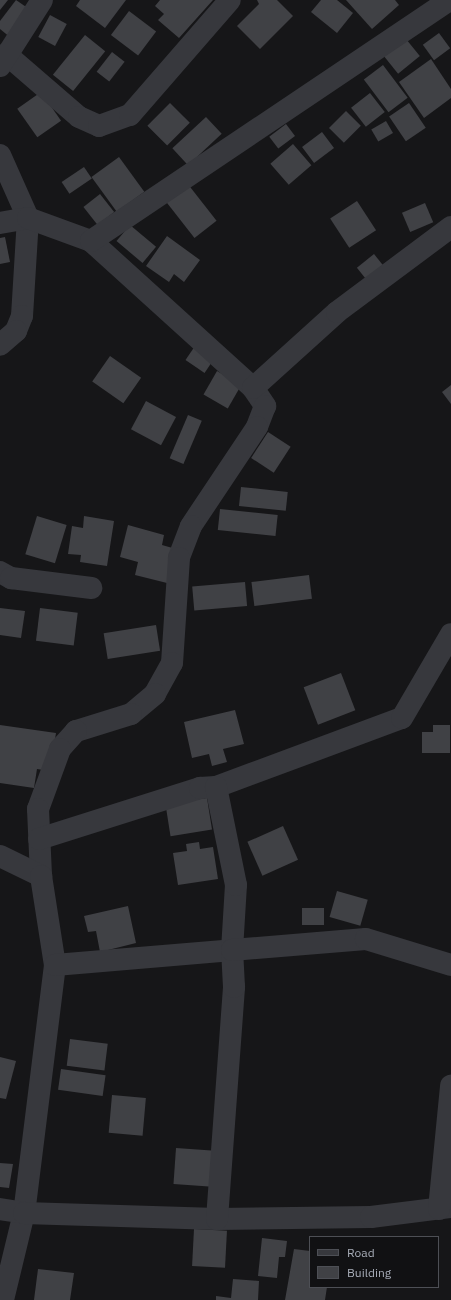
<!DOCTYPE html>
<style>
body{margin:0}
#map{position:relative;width:451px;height:1300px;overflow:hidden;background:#161618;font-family:"IBM Plex Sans",sans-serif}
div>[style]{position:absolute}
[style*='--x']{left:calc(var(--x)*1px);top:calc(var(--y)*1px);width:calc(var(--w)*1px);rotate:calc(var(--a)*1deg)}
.building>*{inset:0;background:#404145;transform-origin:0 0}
.street>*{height:22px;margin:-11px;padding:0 11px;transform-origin:11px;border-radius:11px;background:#37383d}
span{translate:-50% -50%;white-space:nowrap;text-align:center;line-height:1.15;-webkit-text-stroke:3.5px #111113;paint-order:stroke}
.legend{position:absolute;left:309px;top:1236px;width:130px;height:52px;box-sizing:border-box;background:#111113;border:1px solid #4d4f55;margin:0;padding:5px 7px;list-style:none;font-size:12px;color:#a8adb8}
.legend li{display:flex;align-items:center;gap:8px;height:20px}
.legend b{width:20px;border:1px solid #4d4f55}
</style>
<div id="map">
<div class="building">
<i style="clip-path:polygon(0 0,8px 0,0 10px)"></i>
<i style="clip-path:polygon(16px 0,32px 11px,11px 38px,0 29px,0 21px)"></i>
<i style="clip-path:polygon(80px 0,126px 0,105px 28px,76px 6px)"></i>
<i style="clip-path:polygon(160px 0,213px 0,179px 38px,158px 20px,164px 14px,155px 6px)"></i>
<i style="clip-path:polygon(257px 0,277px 0,293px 16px,260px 49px,237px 26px,259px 4px)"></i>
<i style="clip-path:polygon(321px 0,337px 0,353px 13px,337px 33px,311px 12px)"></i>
<i style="clip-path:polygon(346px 0,395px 0,399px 5px,372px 29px)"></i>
<i style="left:129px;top:11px;width:34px;height:30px;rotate:37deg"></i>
<i style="left:50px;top:15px;width:19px;height:25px;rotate:28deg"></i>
<i style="left:439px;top:33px;width:19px;height:20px;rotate:54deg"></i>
<i style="left:85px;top:35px;width:26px;height:51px;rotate:39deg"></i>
<i style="left:406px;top:39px;width:22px;height:28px;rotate:51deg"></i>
<i style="left:112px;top:52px;width:16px;height:25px;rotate:38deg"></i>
<i style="clip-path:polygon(431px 59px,451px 89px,451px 98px,424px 118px,399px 82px)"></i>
<i style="left:383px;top:65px;width:41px;height:24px;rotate:53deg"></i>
<i style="left:41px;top:92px;width:35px;height:29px;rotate:55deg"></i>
<i style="left:370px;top:93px;width:24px;height:24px;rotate:52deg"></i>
<i style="left:170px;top:103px;width:28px;height:32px;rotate:45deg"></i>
<i style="left:409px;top:103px;width:30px;height:24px;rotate:56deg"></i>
<i style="left:346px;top:111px;width:21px;height:24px;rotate:45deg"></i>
<i style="left:206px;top:117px;width:23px;height:46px;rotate:47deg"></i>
<i style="left:386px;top:121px;width:14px;height:17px;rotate:60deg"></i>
<i style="left:286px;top:124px;width:15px;height:21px;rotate:53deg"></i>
<i style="left:322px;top:132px;width:20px;height:25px;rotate:53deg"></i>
<i style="left:293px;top:144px;width:28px;height:30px;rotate:49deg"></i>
<i style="left:119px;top:157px;width:43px;height:34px;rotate:54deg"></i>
<i style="left:84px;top:167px;width:14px;height:27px;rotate:56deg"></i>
<i style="left:187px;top:183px;width:48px;height:28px;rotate:52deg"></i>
<i style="left:100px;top:194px;width:23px;height:21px;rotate:52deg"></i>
<i style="left:357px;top:201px;width:35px;height:32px;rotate:57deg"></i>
<i style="left:425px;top:203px;width:21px;height:25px;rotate:67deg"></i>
<i style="left:130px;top:225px;width:34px;height:21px;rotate:40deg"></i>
<i style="clip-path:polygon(167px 236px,200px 260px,184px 282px,174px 274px,169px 282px,146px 266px)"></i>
<i style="clip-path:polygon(5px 237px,10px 262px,0 264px,0 238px)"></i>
<i style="left:374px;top:254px;width:14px;height:22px;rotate:51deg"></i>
<i style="left:195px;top:346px;width:23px;height:17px;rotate:34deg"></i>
<i style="left:110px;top:356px;width:38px;height:31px;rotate:35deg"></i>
<i style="left:217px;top:371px;width:28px;height:27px;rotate:30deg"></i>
<i style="clip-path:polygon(451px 385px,451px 404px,442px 392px)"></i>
<i style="left:146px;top:401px;width:34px;height:32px;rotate:28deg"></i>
<i style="left:188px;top:415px;width:15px;height:47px;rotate:23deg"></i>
<i style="left:268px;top:432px;width:27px;height:31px;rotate:33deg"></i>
<i style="left:241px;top:487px;width:47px;height:19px;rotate:6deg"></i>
<i style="left:220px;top:509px;width:58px;height:21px;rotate:6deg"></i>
<i style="left:37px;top:516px;width:31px;height:40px;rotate:17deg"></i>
<i style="clip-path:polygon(84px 516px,114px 521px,107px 566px,80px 562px,81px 555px,68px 554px,72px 526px,83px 528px)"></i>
<i style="clip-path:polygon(128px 525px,164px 535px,162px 545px,176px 549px,167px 583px,135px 575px,138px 562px,120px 557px)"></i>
<i style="left:309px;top:575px;width:24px;height:58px;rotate:83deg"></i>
<i style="left:245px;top:582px;width:24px;height:53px;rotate:85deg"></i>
<i style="clip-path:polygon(0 608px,25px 611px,21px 638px,0 635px)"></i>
<i style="left:40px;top:608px;width:38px;height:33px;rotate:7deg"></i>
<i style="left:156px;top:625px;width:26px;height:53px;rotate:81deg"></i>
<i style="left:341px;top:673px;width:40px;height:40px;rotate:69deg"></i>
<i style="clip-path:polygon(235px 710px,244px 744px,223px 749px,227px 762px,212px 766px,209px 754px,192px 758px,184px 722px)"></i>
<i style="clip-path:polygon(0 725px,56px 733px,50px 771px,37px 769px,34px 788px,0 783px)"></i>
<i style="clip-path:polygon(433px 725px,450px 725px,450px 753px,422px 753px,422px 732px,433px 732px)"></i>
<i style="left:207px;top:798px;width:32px;height:42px;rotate:81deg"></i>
<i style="left:283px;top:826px;width:37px;height:39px;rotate:66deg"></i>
<i style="clip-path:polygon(199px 842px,200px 849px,213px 847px,218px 879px,178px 885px,173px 853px,187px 851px,186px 844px)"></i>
<i style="left:337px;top:891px;width:32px;height:27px;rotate:16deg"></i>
<i style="clip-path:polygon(128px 906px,136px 943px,100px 952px,96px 931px,88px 932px,84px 916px)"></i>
<i style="left:302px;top:908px;width:22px;height:17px"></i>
<i style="left:70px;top:1039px;width:38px;height:27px;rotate:7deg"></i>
<i style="clip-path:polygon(0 1057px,16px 1061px,6px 1099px,0 1098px)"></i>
<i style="left:61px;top:1069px;width:45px;height:21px;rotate:8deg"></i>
<i style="left:112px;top:1095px;width:34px;height:38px;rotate:5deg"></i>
<i style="left:176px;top:1148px;width:39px;height:36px;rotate:4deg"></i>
<i style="clip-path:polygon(0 1163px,13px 1164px,9px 1188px,0 1187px)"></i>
<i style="left:194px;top:1229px;width:33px;height:37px;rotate:3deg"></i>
<i style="clip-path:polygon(262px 1238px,287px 1241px,285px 1257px,279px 1257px,277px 1278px,258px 1276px)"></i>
<i style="clip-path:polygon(294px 1249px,310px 1251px,310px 1287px,327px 1287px,325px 1300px,285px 1300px)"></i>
<i style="clip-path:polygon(38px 1269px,74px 1273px,70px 1300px,34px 1300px)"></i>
<i style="clip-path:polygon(233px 1279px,259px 1281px,258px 1300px,216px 1300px,216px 1296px,231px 1298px)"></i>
</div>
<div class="street">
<i style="--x:6;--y:54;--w:96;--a:40.8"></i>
<i style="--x:79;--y:117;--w:22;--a:24"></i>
<i style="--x:99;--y:126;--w:33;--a:-20"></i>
<i style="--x:130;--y:115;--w:152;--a:-49"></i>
<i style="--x:0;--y:66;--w:78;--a:-57.5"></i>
<i style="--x:0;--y:155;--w:69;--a:66"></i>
<i style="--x:28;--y:218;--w:98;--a:93.5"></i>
<i style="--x:22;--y:316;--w:16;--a:112"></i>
<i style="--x:16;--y:331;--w:21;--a:139"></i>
<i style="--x:0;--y:223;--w:28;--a:-10"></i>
<i style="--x:28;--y:218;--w:67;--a:20.1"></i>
<i style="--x:91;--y:241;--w:219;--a:42.2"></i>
<i style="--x:253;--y:388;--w:22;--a:56"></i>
<i style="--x:265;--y:406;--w:22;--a:111"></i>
<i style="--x:257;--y:427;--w:119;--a:123.7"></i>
<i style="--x:191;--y:526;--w:34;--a:111"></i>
<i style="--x:179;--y:558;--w:105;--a:93.8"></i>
<i style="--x:172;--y:663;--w:35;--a:119"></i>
<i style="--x:155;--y:694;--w:31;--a:140"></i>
<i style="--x:131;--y:714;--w:58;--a:162.8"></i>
<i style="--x:76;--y:731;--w:24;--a:132"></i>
<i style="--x:60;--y:749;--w:64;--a:110.1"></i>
<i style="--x:38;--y:809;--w:67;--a:87.4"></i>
<i style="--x:91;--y:241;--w:432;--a:-33.9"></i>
<i style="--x:253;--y:388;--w:113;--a:-42.1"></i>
<i style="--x:337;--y:312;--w:142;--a:-36.7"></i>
<i style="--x:0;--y:572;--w:13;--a:29"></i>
<i style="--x:11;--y:578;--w:81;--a:7.1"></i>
<i style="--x:39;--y:839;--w:169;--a:-17.6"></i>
<i style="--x:200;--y:788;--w:16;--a:-4"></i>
<i style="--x:216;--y:787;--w:198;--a:-20.4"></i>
<i style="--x:402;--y:718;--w:97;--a:-59.7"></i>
<i style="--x:0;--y:856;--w:46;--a:26"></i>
<i style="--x:41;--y:876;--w:90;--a:81.1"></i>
<i style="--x:55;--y:965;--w:250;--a:97.1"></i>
<i style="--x:24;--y:1213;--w:89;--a:103.6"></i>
<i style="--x:55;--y:965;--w:178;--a:-4.8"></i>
<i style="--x:232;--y:950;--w:65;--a:-86.5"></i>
<i style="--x:236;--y:885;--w:100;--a:-101.5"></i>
<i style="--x:0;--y:1209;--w:24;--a:9"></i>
<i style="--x:24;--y:1213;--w:193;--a:1.8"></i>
<i style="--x:217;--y:1219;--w:154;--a:-0.7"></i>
<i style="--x:371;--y:1217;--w:81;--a:-7.1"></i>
<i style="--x:439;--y:1209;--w:124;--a:-84.4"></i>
<i style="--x:217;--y:1219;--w:233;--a:-85.8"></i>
<i style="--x:234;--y:987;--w:37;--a:-93"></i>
<i style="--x:232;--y:950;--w:134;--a:-4.7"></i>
<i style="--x:366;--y:939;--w:89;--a:17"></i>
</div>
<ul class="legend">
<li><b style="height:5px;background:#37383d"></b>Road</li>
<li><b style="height:11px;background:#404145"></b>Building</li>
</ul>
</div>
